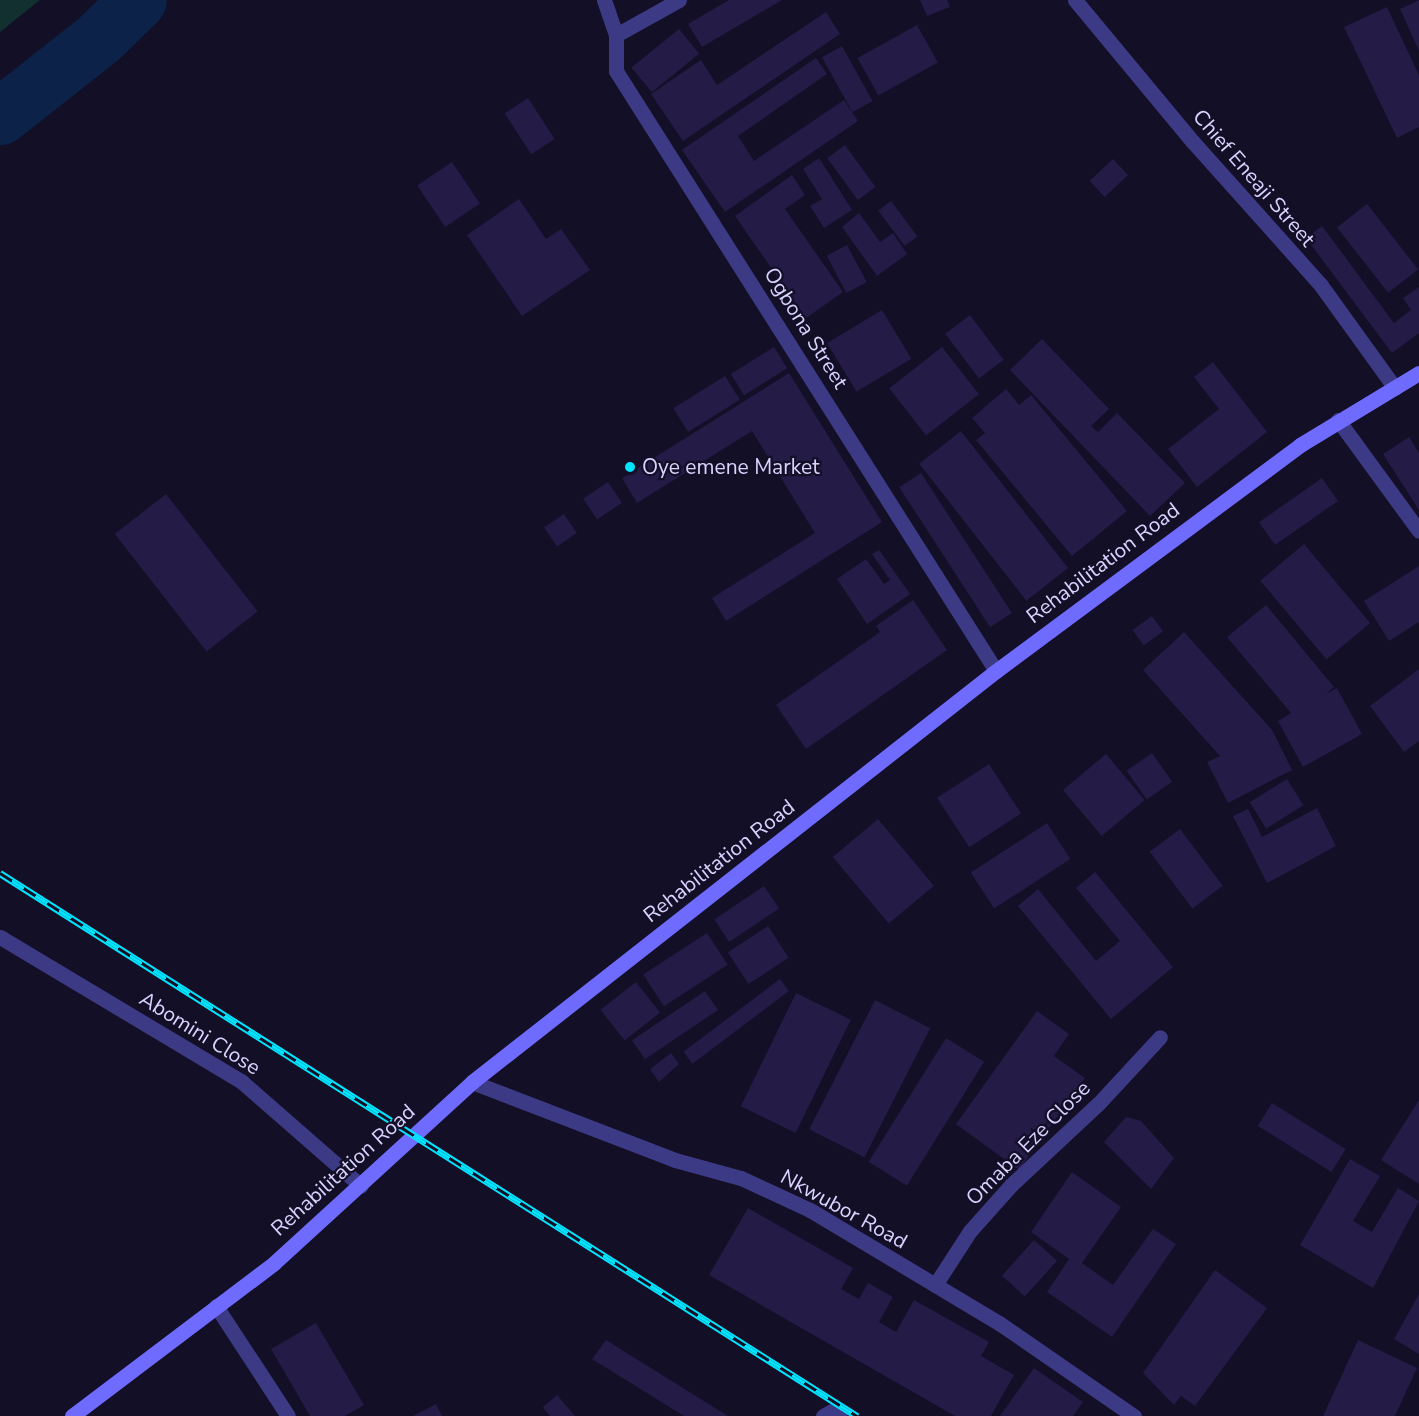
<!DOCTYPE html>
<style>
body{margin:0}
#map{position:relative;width:1419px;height:1416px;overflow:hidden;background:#130f26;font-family:"Nunito Sans",sans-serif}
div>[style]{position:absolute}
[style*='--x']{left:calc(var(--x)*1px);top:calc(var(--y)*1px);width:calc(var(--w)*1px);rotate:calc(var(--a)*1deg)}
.green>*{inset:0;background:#12302f}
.river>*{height:57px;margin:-28.5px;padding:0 28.5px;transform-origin:28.5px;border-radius:28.5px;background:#0c2248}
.building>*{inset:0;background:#241b47;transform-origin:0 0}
.minor>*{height:15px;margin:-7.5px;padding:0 7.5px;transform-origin:7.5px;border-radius:7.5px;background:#3d3a85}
.tertiary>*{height:15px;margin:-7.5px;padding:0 7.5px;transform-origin:7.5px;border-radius:7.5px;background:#3d3a85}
.secondary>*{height:15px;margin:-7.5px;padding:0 7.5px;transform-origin:7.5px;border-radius:7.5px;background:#6f6bff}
.rail>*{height:7px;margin-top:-3.5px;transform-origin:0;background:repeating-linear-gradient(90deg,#130f26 0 14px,#00e5ff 0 28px);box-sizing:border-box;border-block:2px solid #00e5ff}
.dots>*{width:16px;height:16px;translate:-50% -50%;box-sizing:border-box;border:3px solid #130f26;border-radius:50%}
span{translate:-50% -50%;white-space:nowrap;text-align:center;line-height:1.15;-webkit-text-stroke:4.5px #130f26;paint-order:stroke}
.street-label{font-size:21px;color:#d9d4ff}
.poi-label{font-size:21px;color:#d9d4ff}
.left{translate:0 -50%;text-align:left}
</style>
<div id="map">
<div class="green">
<i style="clip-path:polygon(0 0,40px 0,0 32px)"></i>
</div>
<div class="river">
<i style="--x:0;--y:116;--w:126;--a:-38.2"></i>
<i style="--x:99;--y:38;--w:54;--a:-44.3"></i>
</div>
<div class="building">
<i style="clip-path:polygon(729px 0,782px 0,702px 47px,688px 24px)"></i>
<i style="clip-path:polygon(920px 0,947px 0,950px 7px,927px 16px)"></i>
<i style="clip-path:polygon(1419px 0,1419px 51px,1400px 9px)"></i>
<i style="clip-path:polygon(1387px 7px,1419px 75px,1419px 127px,1397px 138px,1344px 27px)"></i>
<i style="clip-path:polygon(826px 12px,840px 34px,683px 141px,651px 94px,701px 60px,717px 85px)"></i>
<i style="left:917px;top:25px;width:43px;height:68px;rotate:61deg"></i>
<i style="left:679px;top:29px;width:32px;height:61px;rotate:51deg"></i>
<i style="left:842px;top:46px;width:63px;height:23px;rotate:61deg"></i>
<i style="clip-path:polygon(816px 58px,827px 74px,738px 136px,754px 161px,844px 100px,858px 121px,725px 212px,682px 150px)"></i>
<i style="left:528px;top:98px;width:49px;height:28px;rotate:57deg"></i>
<i style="left:845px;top:145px;width:52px;height:22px;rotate:54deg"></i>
<i style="clip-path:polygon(819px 158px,852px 210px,824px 228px,810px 206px,822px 199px,803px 169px)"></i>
<i style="left:1113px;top:159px;width:22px;height:32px;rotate:47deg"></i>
<i style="left:452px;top:162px;width:50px;height:42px;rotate:56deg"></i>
<i style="clip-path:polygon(792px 175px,805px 195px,785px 209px,843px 292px,806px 318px,735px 216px)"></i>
<i style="clip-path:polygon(519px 199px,546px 239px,561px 229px,590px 270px,522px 316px,467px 235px)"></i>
<i style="left:891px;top:201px;width:44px;height:16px;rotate:53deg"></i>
<i style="left:1367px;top:204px;width:83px;height:38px;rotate:52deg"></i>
<i style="clip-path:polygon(859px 213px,880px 242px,893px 233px,907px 254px,877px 276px,842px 227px)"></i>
<i style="clip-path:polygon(1322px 226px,1394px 323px,1411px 310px,1403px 298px,1419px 287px,1419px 333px,1392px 353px,1306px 238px)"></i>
<i style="left:847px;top:245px;width:42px;height:23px;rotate:62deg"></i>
<i style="left:882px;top:310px;width:57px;height:64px;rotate:59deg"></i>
<i style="left:970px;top:315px;width:56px;height:31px;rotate:53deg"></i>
<i style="clip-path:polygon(1042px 339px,1109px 409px,1091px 426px,1098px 432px,1117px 413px,1185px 483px,1150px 516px,1010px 370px)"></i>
<i style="left:774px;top:347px;width:25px;height:51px;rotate:58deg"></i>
<i style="left:942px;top:347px;width:60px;height:67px;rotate:52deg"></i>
<i style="clip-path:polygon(1213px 362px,1267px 432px,1197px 487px,1168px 449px,1219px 409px,1194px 377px)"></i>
<i style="clip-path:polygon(789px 373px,882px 522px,726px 621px,712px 598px,815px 533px,752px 431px,637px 503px,622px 478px)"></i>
<i style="left:725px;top:376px;width:28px;height:61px;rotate:58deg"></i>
<i style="clip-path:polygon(1006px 389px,1019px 405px,1031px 395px,1127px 511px,1072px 556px,976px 440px,985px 433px,972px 418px)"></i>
<i style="left:961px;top:431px;width:174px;height:53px;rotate:52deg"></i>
<i style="clip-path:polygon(1409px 437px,1419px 453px,1419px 510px,1383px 454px)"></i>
<i style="left:921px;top:473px;width:167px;height:26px;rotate:57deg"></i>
<i style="left:1322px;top:478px;width:28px;height:77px;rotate:55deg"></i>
<i style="left:608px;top:482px;width:25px;height:30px;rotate:56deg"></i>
<i style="left:166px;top:494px;width:149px;height:65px;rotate:52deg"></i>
<i style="left:564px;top:514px;width:23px;height:24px;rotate:56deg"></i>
<i style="left:1304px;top:544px;width:103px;height:57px;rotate:50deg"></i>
<i style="clip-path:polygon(879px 550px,910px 594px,867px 624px,837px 579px,866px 559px,884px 584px,890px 580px,872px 554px)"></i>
<i style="clip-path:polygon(1419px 566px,1419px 622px,1389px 641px,1364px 601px)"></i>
<i style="clip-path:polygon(913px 600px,947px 650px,806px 749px,776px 705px,880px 632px,876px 626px)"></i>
<i style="clip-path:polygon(1266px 605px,1334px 687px,1326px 694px,1337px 688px,1362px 734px,1303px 767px,1278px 721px,1291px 713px,1227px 637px)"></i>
<i style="left:1152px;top:616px;width:19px;height:24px;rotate:54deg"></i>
<i style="clip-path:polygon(1184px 632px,1272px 730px,1292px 770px,1228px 803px,1207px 762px,1220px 756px,1143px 670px)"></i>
<i style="clip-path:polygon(1419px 669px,1419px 741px,1404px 752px,1370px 706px)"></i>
<i style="left:1152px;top:753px;width:35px;height:31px;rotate:55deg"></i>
<i style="left:1106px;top:754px;width:60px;height:56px;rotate:50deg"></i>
<i style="left:989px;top:764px;width:59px;height:62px;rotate:57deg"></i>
<i style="left:1287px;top:779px;width:31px;height:44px;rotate:58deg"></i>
<i style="clip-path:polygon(1317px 808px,1336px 846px,1267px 883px,1233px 816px,1248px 809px,1262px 837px)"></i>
<i style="left:878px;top:819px;width:87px;height:59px;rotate:50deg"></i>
<i style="left:1047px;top:823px;width:43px;height:91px;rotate:57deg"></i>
<i style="left:1180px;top:829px;width:71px;height:38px;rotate:53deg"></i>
<i style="clip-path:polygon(1095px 872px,1173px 967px,1111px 1019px,1018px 906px,1038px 889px,1096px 961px,1120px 941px,1076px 888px)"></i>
<i style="left:764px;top:886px;width:27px;height:60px;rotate:56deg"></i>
<i style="left:768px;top:926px;width:38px;height:48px;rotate:57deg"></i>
<i style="left:707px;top:933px;width:38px;height:76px;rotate:57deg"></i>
<i style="left:780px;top:979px;width:15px;height:121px;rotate:53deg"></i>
<i style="left:636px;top:982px;width:39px;height:45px;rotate:52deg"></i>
<i style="left:705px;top:991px;width:23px;height:88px;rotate:56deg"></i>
<i style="left:796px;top:993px;width:61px;height:126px;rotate:26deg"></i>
<i style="left:875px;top:1000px;width:62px;height:145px;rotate:27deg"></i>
<i style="clip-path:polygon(1037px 1011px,1069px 1034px,1054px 1056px,1085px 1078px,1019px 1170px,956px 1124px)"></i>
<i style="left:946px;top:1038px;width:45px;height:146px;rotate:32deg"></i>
<i style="clip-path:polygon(671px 1053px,679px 1064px,659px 1082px,650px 1069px)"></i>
<i style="clip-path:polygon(1419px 1100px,1419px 1184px,1381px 1160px)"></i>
<i style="left:1272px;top:1103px;width:87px;height:27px;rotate:32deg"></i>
<i style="clip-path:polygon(1126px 1117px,1141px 1121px,1174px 1158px,1151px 1189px,1104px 1142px)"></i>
<i style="clip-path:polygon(1350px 1159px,1380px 1176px,1353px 1221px,1372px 1232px,1398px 1188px,1419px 1201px,1373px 1288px,1300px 1245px)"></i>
<i style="clip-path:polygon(1072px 1172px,1121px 1207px,1082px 1263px,1113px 1285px,1153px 1229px,1176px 1244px,1112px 1337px,1047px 1292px,1069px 1259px,1031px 1232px)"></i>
<i style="clip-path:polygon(748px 1208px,853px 1268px,841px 1289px,859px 1299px,868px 1283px,893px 1297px,879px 1322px,896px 1332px,914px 1300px,989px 1342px,981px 1356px,1014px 1375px,991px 1416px,955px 1416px,709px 1275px)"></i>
<i style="left:1034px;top:1240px;width:31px;height:48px;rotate:42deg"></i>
<i style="clip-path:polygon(1215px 1270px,1267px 1308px,1195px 1406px,1181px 1396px,1174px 1405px,1143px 1373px)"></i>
<i style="clip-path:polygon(1419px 1294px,1419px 1354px,1394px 1339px)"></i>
<i style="clip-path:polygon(316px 1323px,364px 1405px,345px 1416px,310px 1416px,271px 1349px)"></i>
<i style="clip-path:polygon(606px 1340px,728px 1416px,684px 1416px,592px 1359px)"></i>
<i style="clip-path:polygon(1358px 1340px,1417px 1368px,1395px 1416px,1323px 1416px)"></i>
<i style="clip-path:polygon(1034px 1368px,1083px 1402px,1073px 1416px,1000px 1416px)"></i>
<i style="clip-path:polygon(557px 1395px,575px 1416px,550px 1416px,543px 1407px)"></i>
<i style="clip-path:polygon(436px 1404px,442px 1416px,413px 1416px)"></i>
</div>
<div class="minor">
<i style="--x:604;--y:0;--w:37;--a:71"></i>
<i style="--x:616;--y:35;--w:36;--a:90"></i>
<i style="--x:616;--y:71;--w:710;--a:57.65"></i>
<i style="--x:1075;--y:0;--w:185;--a:50.3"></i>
<i style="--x:1193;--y:142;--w:191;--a:48.2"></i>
<i style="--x:1320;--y:284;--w:128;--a:54.2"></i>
<i style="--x:616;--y:35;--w:72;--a:-29.1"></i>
<i style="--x:1338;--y:420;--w:137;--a:53.9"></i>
<i style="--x:0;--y:937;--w:281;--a:30.9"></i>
<i style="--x:241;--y:1081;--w:159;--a:41.2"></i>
<i style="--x:935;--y:1285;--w:64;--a:-57.1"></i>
<i style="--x:970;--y:1231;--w:62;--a:-48.3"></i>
<i style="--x:1011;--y:1185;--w:119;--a:-43"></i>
<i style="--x:1098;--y:1104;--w:91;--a:-47.2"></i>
<i style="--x:216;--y:1306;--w:131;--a:56.8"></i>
<i style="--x:823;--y:1416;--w:10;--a:-29"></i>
<i style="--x:832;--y:1411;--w:9;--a:32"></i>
</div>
<div class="tertiary">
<i style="--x:472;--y:1082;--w:217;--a:21"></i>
<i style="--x:675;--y:1160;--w:68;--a:15.3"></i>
<i style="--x:741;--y:1178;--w:76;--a:24.9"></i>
<i style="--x:810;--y:1210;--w:220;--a:30.9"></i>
<i style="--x:999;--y:1323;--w:164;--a:34.6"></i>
</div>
<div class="secondary">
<i style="--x:72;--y:1416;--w:253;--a:-37.1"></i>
<i style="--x:274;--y:1263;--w:268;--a:-42.4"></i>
<i style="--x:472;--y:1082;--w:666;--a:-38.11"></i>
<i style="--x:996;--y:671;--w:379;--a:-36.6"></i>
<i style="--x:1300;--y:445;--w:139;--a:-31.2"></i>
</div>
<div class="rail">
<i style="--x:0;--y:873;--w:1015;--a:32.36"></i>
</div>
<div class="dots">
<i style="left:630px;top:467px;background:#00e5ff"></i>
</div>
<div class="street-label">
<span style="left:1254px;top:178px;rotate:49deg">Chief Eneaji Street</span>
<span style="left:806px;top:328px;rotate:58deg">Ogbona Street</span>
<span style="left:1103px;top:563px;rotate:-37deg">Rehabilitation Road</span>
<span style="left:719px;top:861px;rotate:-38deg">Rehabilitation Road</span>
<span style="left:200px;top:1033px;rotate:32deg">Abomini Close</span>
<span style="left:1028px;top:1143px;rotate:-45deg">Omaba Eze Close</span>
<span style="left:343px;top:1170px;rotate:-42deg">Rehabilitation Road</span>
<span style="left:844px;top:1209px;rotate:29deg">Nkwubor Road</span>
</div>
<div class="poi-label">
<span class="left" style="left:642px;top:467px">Oye emene Market</span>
</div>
</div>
